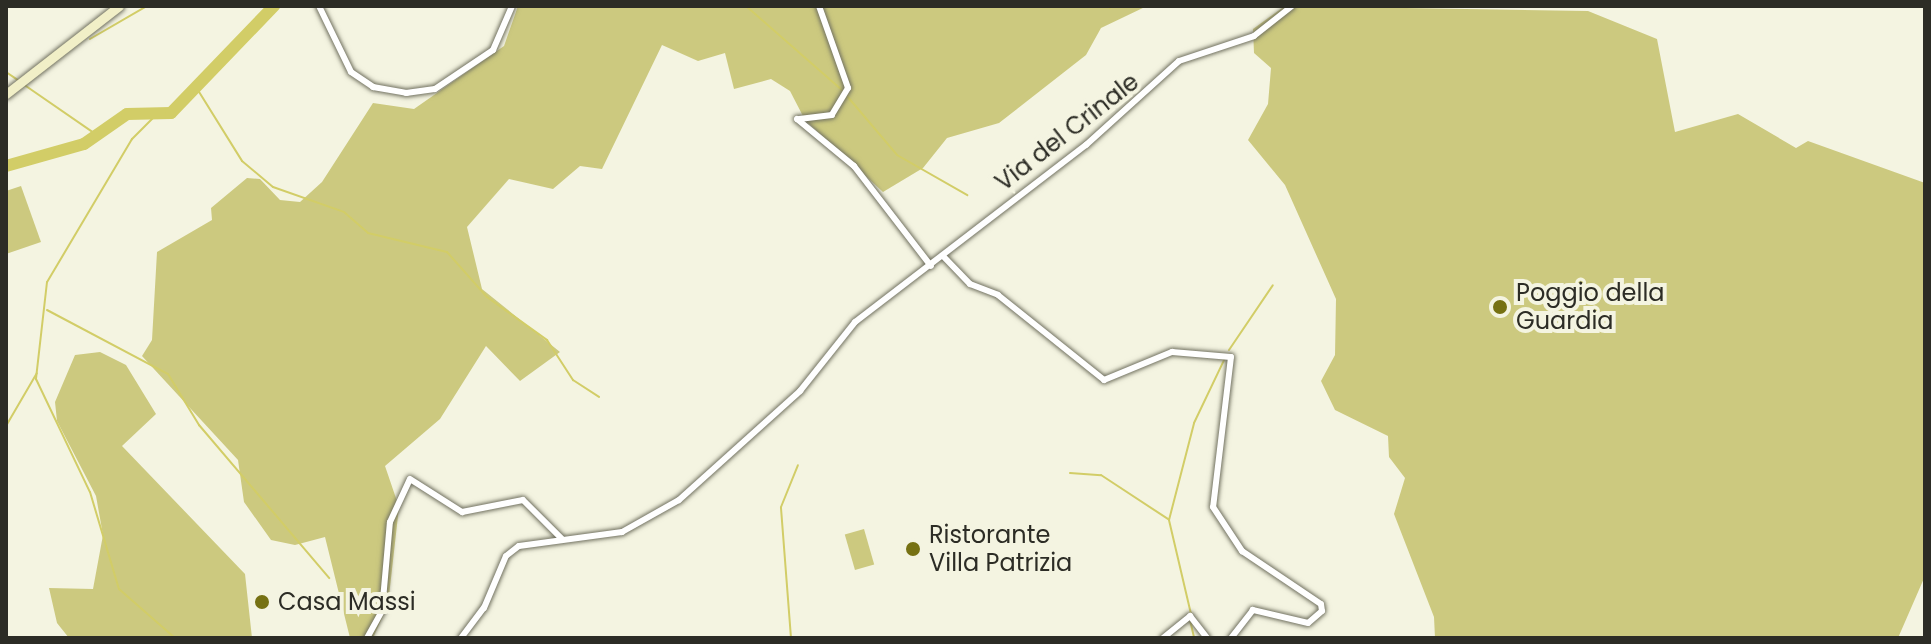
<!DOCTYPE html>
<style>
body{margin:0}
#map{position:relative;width:1931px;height:644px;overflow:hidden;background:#f4f4e1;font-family:Poppins,sans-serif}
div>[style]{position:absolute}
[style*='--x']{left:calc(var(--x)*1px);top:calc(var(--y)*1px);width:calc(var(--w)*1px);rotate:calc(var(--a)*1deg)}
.green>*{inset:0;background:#ccc97f;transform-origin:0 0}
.stream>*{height:2px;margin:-1px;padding:0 1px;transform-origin:1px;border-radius:1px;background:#d2cd67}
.river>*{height:12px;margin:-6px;padding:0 6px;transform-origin:6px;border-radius:6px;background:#d2cd67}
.roads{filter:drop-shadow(0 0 2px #727261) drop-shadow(0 0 2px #727261)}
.street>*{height:6px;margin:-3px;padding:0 3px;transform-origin:3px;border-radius:3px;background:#fff}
.secondary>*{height:9px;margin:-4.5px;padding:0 4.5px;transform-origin:4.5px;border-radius:4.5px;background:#f1efc7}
.dots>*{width:22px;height:22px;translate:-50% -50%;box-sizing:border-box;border:4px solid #f4f4e1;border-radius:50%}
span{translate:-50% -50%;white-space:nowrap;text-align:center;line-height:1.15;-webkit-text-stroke:8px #f4f4e1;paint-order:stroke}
.street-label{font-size:24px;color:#2c2c25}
.poi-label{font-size:24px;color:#2c2c25}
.left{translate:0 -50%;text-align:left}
.frame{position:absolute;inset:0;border:8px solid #2c2c25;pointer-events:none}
</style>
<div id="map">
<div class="green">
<i style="clip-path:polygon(518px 6px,1147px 6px,1101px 28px,1086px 55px,999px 123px,947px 138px,923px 168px,883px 192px,805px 120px,790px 91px,771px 79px,734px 89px,725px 53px,698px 61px,662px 45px,602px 169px,580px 166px,553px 189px,509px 179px,467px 227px,482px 289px,560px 352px,520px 381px,486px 346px,440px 419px,385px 466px,399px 507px,388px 605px,373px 638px,350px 638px,325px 537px,295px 545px,271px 540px,244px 502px,238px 460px,142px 356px,152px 340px,157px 252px,212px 220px,211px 208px,247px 178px,260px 179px,280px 200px,300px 202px,322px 182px,373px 103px,414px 109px,504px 46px)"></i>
<i style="clip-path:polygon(1285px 6px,1588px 11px,1657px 39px,1675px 132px,1738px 114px,1796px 148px,1808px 141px,1925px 183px,1925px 576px,1898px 638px,1435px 638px,1434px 617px,1394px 514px,1405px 478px,1389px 457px,1388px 436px,1335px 410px,1321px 381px,1335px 355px,1336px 299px,1285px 185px,1248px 140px,1268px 104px,1271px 68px,1254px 53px,1253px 29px)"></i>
<i style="clip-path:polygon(21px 186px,41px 242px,6px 254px,6px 191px)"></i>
<i style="clip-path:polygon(100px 352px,126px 365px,156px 414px,122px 446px,245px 574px,252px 638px,69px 638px,57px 623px,49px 588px,93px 589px,103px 535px,96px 496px,57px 421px,55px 402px,75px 355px)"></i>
<i style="left:864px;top:529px;width:37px;height:20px;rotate:74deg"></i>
</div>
<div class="stream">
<i style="--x:746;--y:6;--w:129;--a:41.2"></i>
<i style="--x:1109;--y:6;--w:2;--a:63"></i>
<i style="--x:90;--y:39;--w:66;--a:-30.1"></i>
<i style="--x:6;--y:72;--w:14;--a:34"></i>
<i style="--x:23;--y:84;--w:90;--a:34.6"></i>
<i style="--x:196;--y:87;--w:87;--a:58.1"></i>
<i style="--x:242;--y:161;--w:40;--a:40"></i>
<i style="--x:273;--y:187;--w:75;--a:19.4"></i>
<i style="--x:344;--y:212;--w:32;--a:41"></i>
<i style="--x:368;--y:233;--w:81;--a:13.5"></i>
<i style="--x:447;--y:252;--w:60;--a:48.4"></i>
<i style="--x:487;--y:297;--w:74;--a:35.6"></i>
<i style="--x:547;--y:340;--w:48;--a:57"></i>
<i style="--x:573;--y:380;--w:31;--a:33"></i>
<i style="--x:847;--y:96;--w:77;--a:49.7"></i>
<i style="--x:897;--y:155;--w:81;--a:29.7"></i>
<i style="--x:153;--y:118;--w:30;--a:135"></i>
<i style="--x:132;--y:139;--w:166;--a:120.7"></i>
<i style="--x:47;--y:282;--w:98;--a:96.5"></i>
<i style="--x:36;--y:379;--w:125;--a:64.5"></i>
<i style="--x:90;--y:492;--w:101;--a:73.4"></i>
<i style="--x:119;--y:589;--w:74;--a:41.2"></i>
<i style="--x:47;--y:310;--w:137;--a:27.9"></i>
<i style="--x:168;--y:374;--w:60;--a:58.7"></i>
<i style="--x:199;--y:425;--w:201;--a:49.6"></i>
<i style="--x:1229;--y:350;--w:78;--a:-55.9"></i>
<i style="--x:6;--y:426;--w:61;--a:-59.7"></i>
<i style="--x:1070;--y:473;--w:31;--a:4"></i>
<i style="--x:1101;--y:475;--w:80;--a:33.3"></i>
<i style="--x:1191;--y:614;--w:97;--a:-103.2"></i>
<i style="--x:1169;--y:520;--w:100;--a:-75.5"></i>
<i style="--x:1194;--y:423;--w:70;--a:-64.5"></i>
<i style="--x:1190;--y:620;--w:18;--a:77"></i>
<i style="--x:791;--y:638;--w:131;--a:-94.4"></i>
<i style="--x:781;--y:507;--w:45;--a:-68"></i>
</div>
<div class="river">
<i style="--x:6;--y:166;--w:81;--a:-15.8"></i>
<i style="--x:84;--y:144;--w:52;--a:-34.9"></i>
<i style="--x:127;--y:114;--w:44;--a:-1.3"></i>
<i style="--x:171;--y:113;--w:149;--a:-46.1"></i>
</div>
<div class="roads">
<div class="street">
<i style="--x:319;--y:6;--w:73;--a:64.1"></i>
<i style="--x:351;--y:72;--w:27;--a:34"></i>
<i style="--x:373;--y:87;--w:34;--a:10"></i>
<i style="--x:406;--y:93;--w:29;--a:-8"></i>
<i style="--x:435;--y:89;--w:70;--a:-33.9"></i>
<i style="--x:493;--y:50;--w:48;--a:-66.6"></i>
<i style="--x:819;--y:6;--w:87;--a:70.5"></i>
<i style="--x:848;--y:88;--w:31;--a:121"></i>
<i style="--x:832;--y:115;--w:35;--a:173"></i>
<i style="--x:797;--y:119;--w:74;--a:39.5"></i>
<i style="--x:854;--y:166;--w:126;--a:52.4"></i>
<i style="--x:943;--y:256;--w:39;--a:46"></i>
<i style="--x:970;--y:284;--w:30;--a:21"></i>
<i style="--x:998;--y:295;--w:136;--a:38.7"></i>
<i style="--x:1104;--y:380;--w:74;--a:-22.4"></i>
<i style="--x:1172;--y:352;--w:59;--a:4.8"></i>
<i style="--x:1231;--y:357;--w:151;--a:96.8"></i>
<i style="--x:1213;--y:507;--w:53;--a:56.6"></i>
<i style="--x:1242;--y:551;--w:95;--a:33.9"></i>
<i style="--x:1321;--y:604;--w:7;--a:82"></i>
<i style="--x:1322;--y:611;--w:18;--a:139"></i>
<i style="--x:1308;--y:623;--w:57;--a:-166.7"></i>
<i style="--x:1253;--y:610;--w:36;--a:128"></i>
<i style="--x:367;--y:638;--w:31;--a:-61"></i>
<i style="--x:382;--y:611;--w:89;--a:-84.9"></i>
<i style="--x:390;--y:522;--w:47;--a:-65.1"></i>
<i style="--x:410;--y:479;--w:62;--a:32.4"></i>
<i style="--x:462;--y:512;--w:62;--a:-11.1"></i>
<i style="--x:523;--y:500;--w:55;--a:45"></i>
<i style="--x:461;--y:638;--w:38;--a:-53"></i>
<i style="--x:484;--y:608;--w:56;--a:-67.1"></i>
<i style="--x:506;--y:556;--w:16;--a:-38"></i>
<i style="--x:519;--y:546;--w:104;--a:-7.7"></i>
<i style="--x:622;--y:532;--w:65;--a:-29.3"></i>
<i style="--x:679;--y:500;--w:163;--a:-42"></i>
<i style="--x:800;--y:391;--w:88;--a:-51.4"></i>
<i style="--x:855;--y:322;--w:291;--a:-37.5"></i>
<i style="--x:1086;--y:145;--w:125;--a:-42.1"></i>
<i style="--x:1179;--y:61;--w:79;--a:-18.4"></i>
<i style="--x:1254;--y:36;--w:48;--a:-38.3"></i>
<i style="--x:1163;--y:638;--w:35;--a:-39"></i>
<i style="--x:1190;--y:616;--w:28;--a:52"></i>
</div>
<div class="secondary">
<i style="--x:6;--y:94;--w:143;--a:-37.9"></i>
</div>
</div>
<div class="dots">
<i style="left:1500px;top:307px;background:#767113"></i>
<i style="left:913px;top:549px;background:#767113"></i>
<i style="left:262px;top:602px;background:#767113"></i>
</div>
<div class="street-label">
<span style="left:1067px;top:132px;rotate:-38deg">Via del Crinale</span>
</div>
<div class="poi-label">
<span class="left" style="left:1516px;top:307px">Poggio della<br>Guardia</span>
<span class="left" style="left:929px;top:549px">Ristorante<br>Villa Patrizia</span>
<span class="left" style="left:278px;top:602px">Casa Massi</span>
</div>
<div class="frame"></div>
</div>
